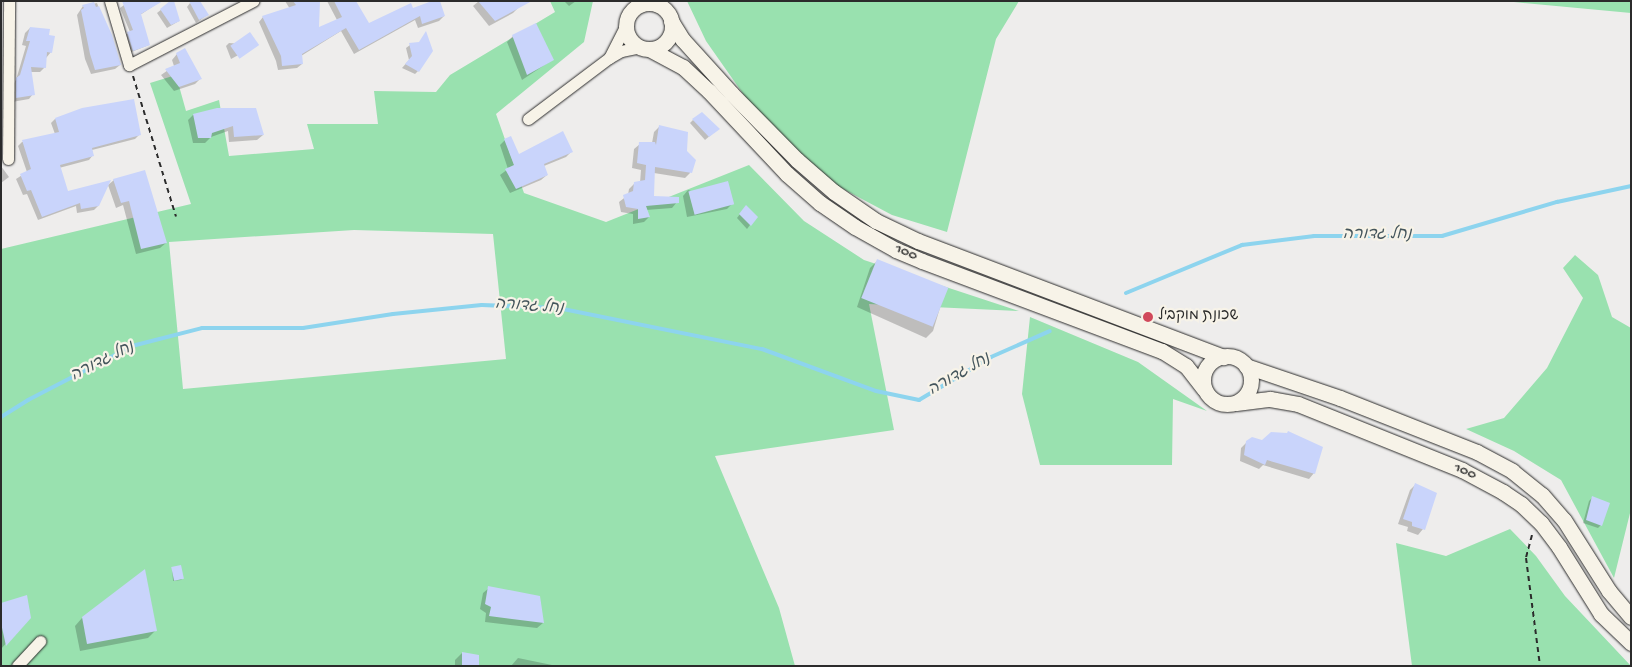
<!DOCTYPE html>
<meta charset="utf-8">
<style>
body{margin:0}
#map{position:relative;width:1632px;height:667px;overflow:hidden;background:#eeedec;font-family:"Gochi Hand","Playpen Sans Hebrew",sans-serif}
div>[style]{position:absolute}
[style*='--x']{left:calc(var(--x)*1px);top:calc(var(--y)*1px);width:calc(var(--w)*1px);rotate:calc(var(--a)*1deg)}
.green>*{inset:0;background:#99e1af}
.shadow>*{inset:0;background:#0003}
.stream>*{height:4px;margin:-2px;padding:0 2px;transform-origin:2px;border-radius:2px;background:#8dd4ee}
.building>*{inset:0;background:#c9d4fb;transform-origin:0 0}
.path>*{height:2px;margin-top:-1px;transform-origin:0;background:repeating-linear-gradient(90deg,#2b2b2b 0 5px,transparent 0 9px)}
.roads{filter:drop-shadow(0 0 1px #2b2b2b) drop-shadow(0 0 1px #2b2b2b)}
.street>*{height:11px;margin:-5.5px;padding:0 5.5px;transform-origin:5.5px;border-radius:5.5px;background:#f7f3e8}
.secondary>*{height:15px;margin:-7.5px;padding:0 7.5px;transform-origin:7.5px;border-radius:7.5px;background:#f7f3e8}
.secondary>.ring{margin:-7.5px;padding:0;box-sizing:content-box;background:none;border:15px solid #f7f3e8;border-radius:50%}
.dots>*{width:14px;height:14px;translate:-50% -50%;box-sizing:border-box;border:2px solid #f7f3e8;border-radius:50%}
span{translate:-50% -50%;white-space:nowrap;text-align:center;line-height:1.15;-webkit-text-stroke:4.5px #f7f3e8;paint-order:stroke}
.street-label{font-size:15px;color:#2b2b2b}
.poi-label{font-size:15px;color:#2b2b2b}
.left{translate:0 -50%;text-align:left}
.water-label{font-size:16px;color:#44555c;font-style:italic}
.frame{position:absolute;inset:0;border:2px solid #2b2b2b;pointer-events:none}
</style>
<div id="map">
<div class="green">
<i style="clip-path:polygon(evenodd,550px 1px,593px 1px,584px 42px,496px 114px,524px 193px,606px 222px,749px 165px,804px 221px,864px 260px,1019px 311px,869px 304px,894px 430px,715px 456px,779px 608px,795px 666px,1px 666px,1px 249px,191px 204px,150px 83px,176px 75px,186px 111px,219px 100px,229px 156px,314px 149px,307px 124px,378px 124px,374px 91px,436px 92px,450px 75px,555px 12px,550px 1px,354px 230px,493px 234px,506px 359px,183px 389px,169px 242px,354px 230px)"></i>
<i style="clip-path:polygon(687px 1px,1019px 1px,996px 39px,947px 232px,892px 215px,830px 182px,774px 138px,706px 41px)"></i>
<i style="clip-path:polygon(1514px 1px,1631px 1px,1631px 13px,1514px 2px)"></i>
<i style="clip-path:polygon(1575px 255px,1598px 275px,1612px 317px,1631px 328px,1631px 509px,1614px 578px,1561px 480px,1514px 451px,1466px 429px,1504px 418px,1547px 368px,1583px 298px,1563px 268px)"></i>
<i style="clip-path:polygon(1030px 317px,1138px 362px,1207px 411px,1173px 399px,1172px 465px,1040px 465px,1022px 394px)"></i>
<i style="clip-path:polygon(1510px 529px,1536px 556px,1565px 596px,1631px 666px,1412px 666px,1396px 543px,1446px 556px)"></i>
</div>
<div class="shadow">
<i style="clip-path:polygon(172px 1px,179px 21px,167px 28px,157px 13px)"></i>
<i style="clip-path:polygon(285px 1px,318px 1px,317px 29px,337px 20px,327px 1px,355px 1px,368px 25px,412px 9px,444px 16px,439px 21px,418px 28px,415px 20px,354px 54px,341px 31px,301px 56px,302px 64px,297px 68px,278px 70px,276px 61px,259px 22px,263px 17px,290px 9px)"></i>
<i style="clip-path:polygon(479px 1px,519px 7px,513px 13px,489px 26px,473px 6px)"></i>
<i style="clip-path:polygon(564px 1px,576px 1px,569px 6px)"></i>
<i style="clip-path:polygon(97px 3px,120px 65px,115px 69px,91px 74px,85px 59px,77px 15px,83px 6px)"></i>
<i style="clip-path:polygon(190px 3px,207px 15px,196px 23px,187px 7px)"></i>
<i style="clip-path:polygon(124px 5px,155px 5px,140px 15px,149px 45px,129px 53px,124px 36px,130px 32px,120px 8px)"></i>
<i style="clip-path:polygon(30px 28px,48px 36px,51px 52px,46px 58px,45px 67px,40px 72px,30px 72px,33px 94px,29px 99px,12px 102px,12px 84px,16px 80px,26px 46px,22px 45px,25px 33px)"></i>
<i style="clip-path:polygon(513px 36px,552px 60px,522px 80px,507px 42px)"></i>
<i style="clip-path:polygon(229px 43px,257px 45px,231px 59px,226px 46px)"></i>
<i style="clip-path:polygon(410px 45px,418px 71px,415px 74px,402px 68px,409px 60px,406px 48px)"></i>
<i style="clip-path:polygon(177px 54px,200px 79px,195px 84px,174px 91px,161px 75px,174px 66px,172px 60px)"></i>
<i style="clip-path:polygon(217px 109px,263px 135px,257px 140px,229px 142px,228px 131px,211px 137px,205px 143px,193px 143px,188px 120px,193px 115px)"></i>
<i style="clip-path:polygon(55px 119px,139px 135px,135px 139px,92px 150px,93px 155px,89px 160px,59px 168px,67px 193px,98px 206px,94px 210px,77px 213px,76px 206px,38px 220px,27px 194px,23px 195px,16px 179px,27px 172px,18px 146px,22px 142px,55px 134px,51px 123px)"></i>
<i style="clip-path:polygon(693px 120px,718px 129px,705px 140px,690px 123px)"></i>
<i style="clip-path:polygon(659px 127px,686px 151px,690px 173px,685px 178px,654px 173px,653px 197px,677px 202px,672px 208px,646px 210px,649px 217px,644px 222px,633px 224px,633px 214px,621px 212px,619px 202px,628px 195px,629px 189px,634px 184px,640px 183px,641px 170px,632px 168px,634px 149px,640px 144px,652px 143px,654px 132px)"></i>
<i style="clip-path:polygon(505px 140px,519px 156px,571px 152px,566px 157px,544px 166px,547px 175px,541px 180px,510px 193px,500px 175px,508px 169px,500px 145px)"></i>
<i style="clip-path:polygon(1px 166px,9px 177px,1px 183px)"></i>
<i style="clip-path:polygon(114px 180px,166px 243px,160px 248px,136px 254px,123px 205px,116px 208px,108px 185px)"></i>
<i style="clip-path:polygon(688px 190px,732px 204px,727px 209px,687px 217px,683px 196px)"></i>
<i style="clip-path:polygon(743px 210px,756px 217px,747px 229px,737px 218px)"></i>
<i style="clip-path:polygon(877px 261px,946px 288px,933px 331px,926px 338px,857px 307px,870px 268px)"></i>
<i style="clip-path:polygon(1247px 442px,1314px 473px,1309px 479px,1263px 465px,1259px 469px,1240px 461px,1241px 448px)"></i>
<i style="clip-path:polygon(1415px 485px,1423px 529px,1418px 535px,1407px 531px,1408px 527px,1398px 524px,1410px 490px)"></i>
<i style="clip-path:polygon(1592px 498px,1601px 525px,1598px 528px,1583px 523px,1589px 501px)"></i>
<i style="clip-path:polygon(172px 568px,183px 578px,181px 580px,173px 581px)"></i>
<i style="clip-path:polygon(489px 588px,539px 597px,543px 623px,537px 628px,485px 622px,486px 613px,480px 609px,483px 593px)"></i>
<i style="clip-path:polygon(1px 604px,29px 618px,1px 649px)"></i>
<i style="clip-path:polygon(82px 618px,155px 631px,148px 638px,80px 651px,75px 626px)"></i>
<i style="clip-path:polygon(462px 653px,477px 666px,455px 666px,455px 660px)"></i>
<i style="clip-path:polygon(518px 658px,552px 665px,552px 666px,511px 666px)"></i>
</div>
<div class="stream">
<i style="--x:1126;--y:293;--w:126;--a:-22.5"></i>
<i style="--x:1242;--y:245;--w:73;--a:-7.1"></i>
<i style="--x:1314;--y:236;--w:128;--a:0"></i>
<i style="--x:1442;--y:236;--w:120;--a:-16.5"></i>
<i style="--x:1557;--y:202;--w:76;--a:-12.2"></i>
<i style="--x:1;--y:417;--w:32;--a:-32"></i>
<i style="--x:28;--y:400;--w:117;--a:-27.4"></i>
<i style="--x:132;--y:346;--w:72;--a:-14.4"></i>
<i style="--x:202;--y:328;--w:101;--a:0"></i>
<i style="--x:303;--y:328;--w:91;--a:-8.8"></i>
<i style="--x:393;--y:314;--w:89;--a:-5.8"></i>
<i style="--x:482;--y:305;--w:76;--a:2.3"></i>
<i style="--x:558;--y:308;--w:208;--a:11.4"></i>
<i style="--x:762;--y:349;--w:121;--a:20.2"></i>
<i style="--x:876;--y:391;--w:44;--a:11.8"></i>
<i style="--x:919;--y:400;--w:84;--a:-30.8"></i>
<i style="--x:991;--y:357;--w:64;--a:-23.8"></i>
</div>
<div class="building">
<i style="clip-path:polygon(122px 1px,163px 1px,141px 14px,150px 45px,133px 51px,127px 32px,133px 30px)"></i>
<i style="clip-path:polygon(170px 1px,174px 1px,180px 21px,171px 25px,160px 9px)"></i>
<i style="clip-path:polygon(189px 1px,200px 1px,209px 15px,199px 20px)"></i>
<i style="clip-path:polygon(293px 1px,320px 1px,319px 27px,342px 17px,334px 1px,356px 1px,369px 23px,411px 3px,413px 8px,432px 1px,440px 1px,445px 16px,422px 24px,420px 16px,359px 50px,346px 28px,302px 54px,303px 64px,282px 66px,281px 56px,262px 16px,296px 5px)"></i>
<i style="clip-path:polygon(478px 1px,532px 1px,495px 21px)"></i>
<i style="clip-path:polygon(94px 2px,96px 7px,99px 6px,112px 35px,121px 65px,95px 70px,90px 54px,81px 10px,84px 8px,82px 5px)"></i>
<i style="clip-path:polygon(536px 23px,554px 60px,527px 75px,512px 35px)"></i>
<i style="clip-path:polygon(30px 27px,50px 29px,49px 35px,55px 36px,52px 53px,47px 52px,46px 68px,31px 67px,35px 95px,16px 98px,16px 78px,20px 75px,30px 41px,26px 41px)"></i>
<i style="clip-path:polygon(426px 31px,433px 51px,419px 72px,405px 64px,412px 56px,409px 43px,419px 42px)"></i>
<i style="left:250px;top:32px;width:16px;height:24px;rotate:55deg"></i>
<i style="clip-path:polygon(185px 48px,202px 79px,179px 87px,165px 69px,180px 63px,176px 53px)"></i>
<i style="clip-path:polygon(134px 99px,141px 135px,92px 148px,94px 156px,60px 165px,68px 191px,111px 180px,99px 206px,81px 209px,80px 203px,42px 217px,31px 190px,27px 191px,20px 174px,31px 169px,22px 140px,59px 132px,55px 118px,82px 108px)"></i>
<i style="clip-path:polygon(217px 108px,256px 108px,264px 135px,234px 137px,233px 126px,212px 133px,211px 138px,198px 138px,193px 114px)"></i>
<i style="clip-path:polygon(702px 112px,720px 129px,709px 137px,692px 119px)"></i>
<i style="clip-path:polygon(659px 125px,688px 132px,687px 151px,696px 160px,692px 173px,655px 167px,654px 196px,679px 197px,679px 203px,646px 206px,650px 217px,638px 219px,638px 209px,626px 207px,623px 195px,633px 191px,634px 182px,645px 180px,646px 165px,637px 163px,639px 142px,655px 142px,656px 145px)"></i>
<i style="clip-path:polygon(563px 131px,573px 152px,544px 164px,548px 175px,516px 189px,505px 169px,514px 165px,504px 139px,511px 136px,519px 154px)"></i>
<i style="clip-path:polygon(145px 170px,167px 243px,141px 249px,129px 201px,121px 203px,113px 179px)"></i>
<i style="left:728px;top:181px;width:24px;height:41px;rotate:75deg"></i>
<i style="clip-path:polygon(746px 205px,758px 217px,751px 226px,739px 214px)"></i>
<i style="left:877px;top:259px;width:77px;height:42px;rotate:22deg"></i>
<i style="clip-path:polygon(1288px 431px,1323px 447px,1315px 474px,1267px 460px,1265px 465px,1244px 455px,1246px 441px,1252px 437px,1262px 440px,1271px 432px,1287px 433px)"></i>
<i style="clip-path:polygon(1415px 483px,1437px 493px,1425px 530px,1412px 526px,1412px 522px,1403px 519px)"></i>
<i style="clip-path:polygon(1592px 496px,1610px 503px,1602px 526px,1586px 520px)"></i>
<i style="left:181px;top:565px;width:14px;height:10px;rotate:78deg"></i>
<i style="clip-path:polygon(145px 569px,157px 631px,87px 644px,82px 617px)"></i>
<i style="clip-path:polygon(488px 586px,540px 596px,544px 623px,489px 616px,491px 607px,485px 604px)"></i>
<i style="clip-path:polygon(27px 595px,31px 618px,6px 646px,1px 623px,1px 603px)"></i>
<i style="clip-path:polygon(462px 652px,479px 655px,479px 666px,462px 666px)"></i>
</div>
<div class="path">
<i style="--x:133;--y:76;--w:147;--a:73"></i>
<i style="--x:1;--y:403;--w:1;--a:0"></i>
<i style="--x:1532;--y:535;--w:24;--a:105"></i>
<i style="--x:1526;--y:558;--w:109;--a:82.6"></i>
</div>
<div class="roads">
<div class="street">
<i style="--x:110;--y:1;--w:67;--a:73.5"></i>
<i style="--x:129;--y:65;--w:140;--a:-27.3"></i>
<i style="--x:609;--y:58;--w:36;--a:-63"></i>
<i style="--x:528;--y:119;--w:101;--a:-37"></i>
<i style="--x:609;--y:58;--w:14;--a:-30"></i>
<i style="--x:621;--y:51;--w:20;--a:-11"></i>
<i style="--x:8;--y:159;--w:158;--a:-89.6"></i>
<i style="--x:17;--y:666;--w:34;--a:-47"></i>
</div>
<div class="secondary">
<i class="ring" style="left:626px;top:3px;width:31px;height:31px"></i>
<i style="--x:671;--y:21;--w:22;--a:58"></i>
<i style="--x:683;--y:40;--w:72;--a:47.8"></i>
<i style="--x:731;--y:93;--w:94;--a:45.4"></i>
<i style="--x:797;--y:160;--w:49;--a:40.9"></i>
<i style="--x:834;--y:192;--w:51;--a:34.6"></i>
<i style="--x:876;--y:221;--w:47;--a:25.5"></i>
<i style="--x:918;--y:241;--w:327;--a:20.8"></i>
<i style="--x:649;--y:49;--w:38;--a:28"></i>
<i style="--x:683;--y:67;--w:35;--a:43"></i>
<i style="--x:709;--y:91;--w:114;--a:46.8"></i>
<i style="--x:787;--y:174;--w:44;--a:41.3"></i>
<i style="--x:820;--y:203;--w:42;--a:34.4"></i>
<i style="--x:855;--y:227;--w:47;--a:29.3"></i>
<i style="--x:896;--y:250;--w:28;--a:23"></i>
<i style="--x:922;--y:261;--w:256;--a:20.6"></i>
<i style="--x:1162;--y:351;--w:28;--a:32"></i>
<i style="--x:1186;--y:366;--w:29;--a:52"></i>
<i class="ring" style="left:1203px;top:356px;width:33px;height:33px"></i>
<i style="--x:1246;--y:366;--w:99;--a:18.8"></i>
<i style="--x:1340;--y:398;--w:147;--a:21.5"></i>
<i style="--x:1477;--y:452;--w:40;--a:28"></i>
<i style="--x:1512;--y:471;--w:38;--a:39"></i>
<i style="--x:1542;--y:495;--w:33;--a:49"></i>
<i style="--x:1564;--y:520;--w:84;--a:57.6"></i>
<i style="--x:1609;--y:591;--w:34;--a:50"></i>
<i style="--x:1236;--y:403;--w:34;--a:-7"></i>
<i style="--x:1270;--y:399;--w:28;--a:10"></i>
<i style="--x:1298;--y:404;--w:177;--a:21.9"></i>
<i style="--x:1462;--y:470;--w:47;--a:28.2"></i>
<i style="--x:1503;--y:492;--w:22;--a:34"></i>
<i style="--x:1521;--y:504;--w:28;--a:44"></i>
<i style="--x:1541;--y:523;--w:30;--a:53"></i>
<i style="--x:1559;--y:547;--w:79;--a:57.9"></i>
<i style="--x:1601;--y:614;--w:42;--a:44"></i>
</div>
</div>
<div class="dots">
<i style="left:1148px;top:317px;background:#d1495b"></i>
</div>
<div class="street-label">
<span style="left:906px;top:253px;rotate:24deg">100</span>
<span style="left:1465px;top:472px;rotate:24deg">100</span>
</div>
<div class="poi-label">
<span class="left" style="left:1158px;top:317px">שכונת מוקביל</span>
</div>
<div class="water-label">
<span style="left:1377px;top:236px">נחל גדורה</span>
<span style="left:529px;top:308px;rotate:4deg">נחל גדורה</span>
<span style="left:103px;top:363px;rotate:-27deg">נחל גדורה</span>
<span style="left:960px;top:376px;rotate:-30deg">נחל גדורה</span>
</div>
<div class="frame"></div>
</div>
